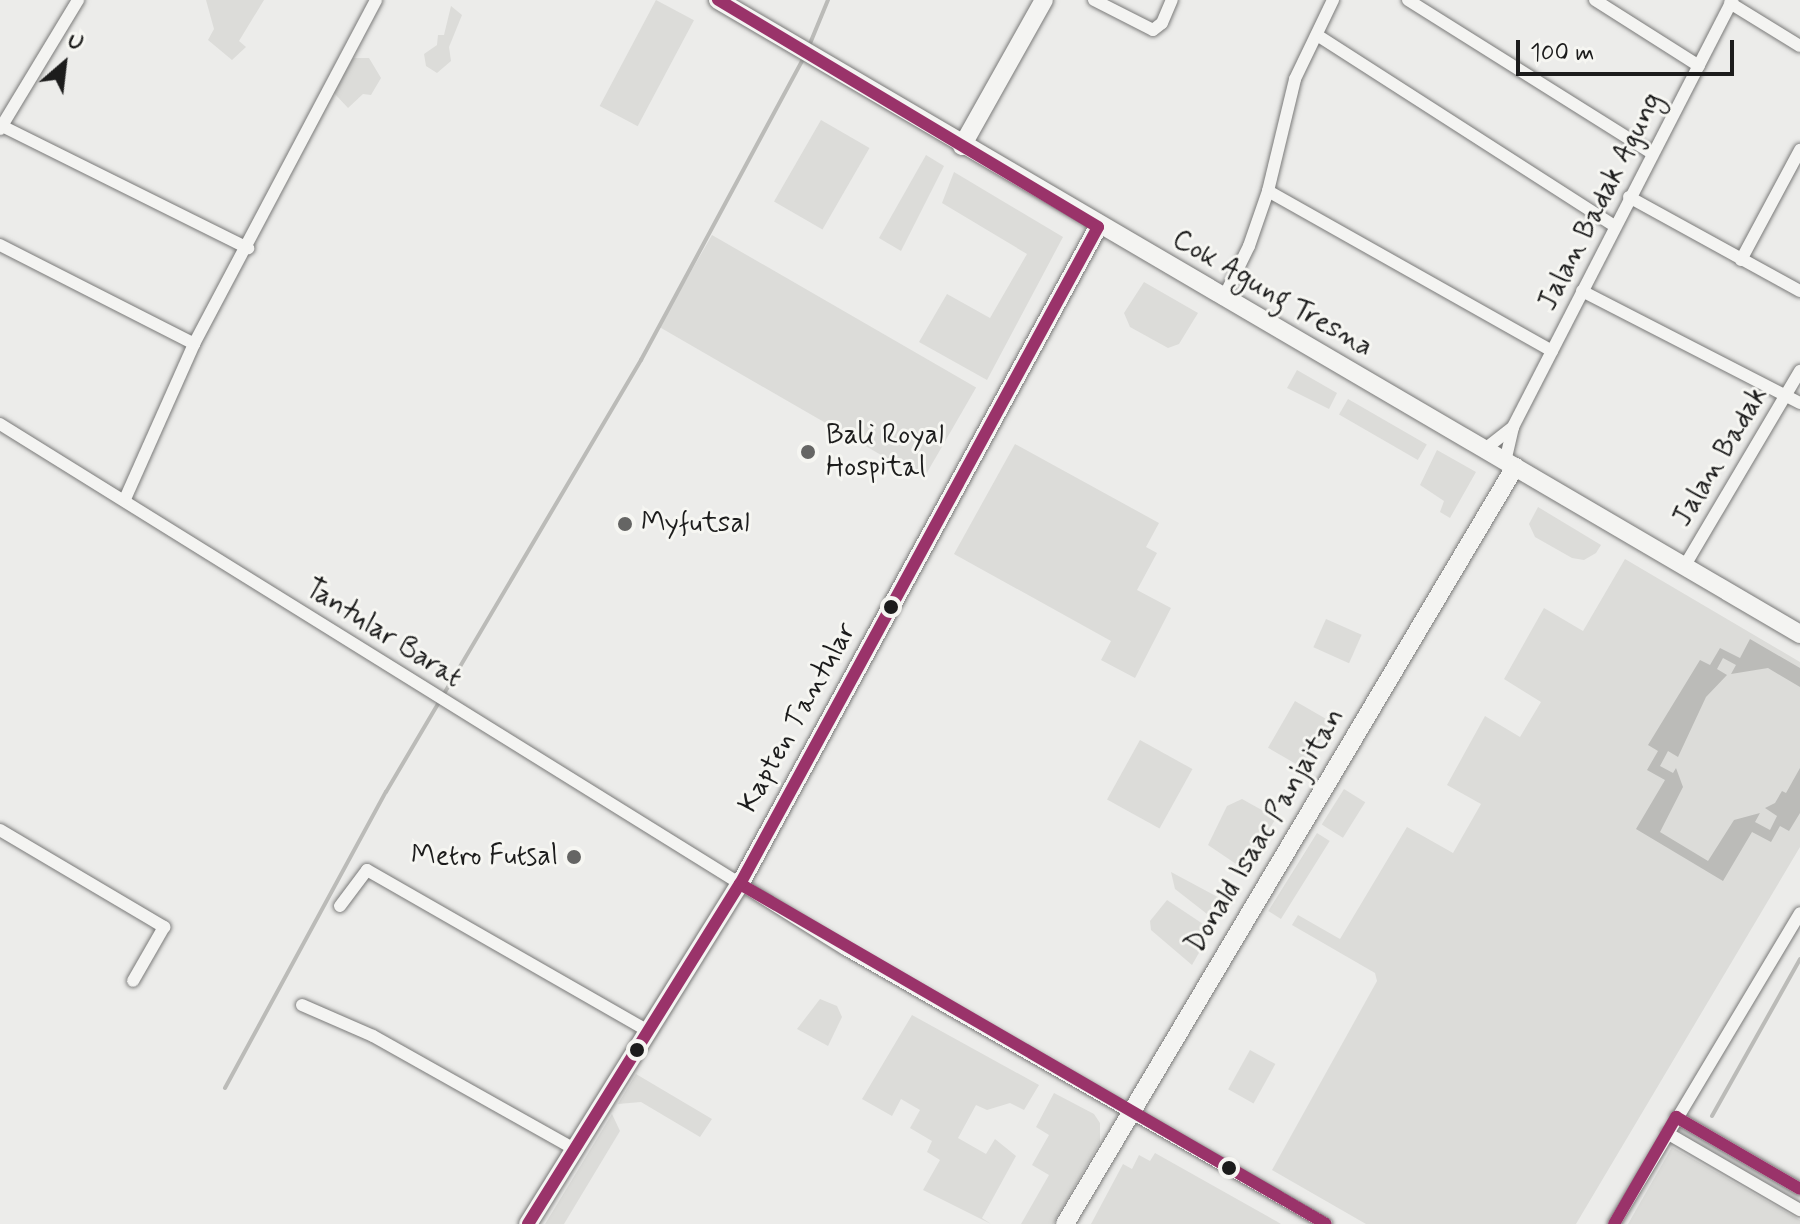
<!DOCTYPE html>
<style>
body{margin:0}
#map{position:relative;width:1800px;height:1224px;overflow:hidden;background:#ececea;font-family:Mynerve,sans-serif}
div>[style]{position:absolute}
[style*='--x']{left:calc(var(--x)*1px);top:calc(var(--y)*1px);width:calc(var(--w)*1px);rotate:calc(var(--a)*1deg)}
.built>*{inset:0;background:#dcdcd9;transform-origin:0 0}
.water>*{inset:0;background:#bbbbb8}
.stream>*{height:4px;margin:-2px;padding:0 2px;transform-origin:2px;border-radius:2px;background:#bbbbb8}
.roads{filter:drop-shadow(0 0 2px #7a7a79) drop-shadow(0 0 2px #7a7a79)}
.street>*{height:12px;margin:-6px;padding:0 6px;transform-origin:6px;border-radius:6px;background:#f4f4f2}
.secondary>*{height:18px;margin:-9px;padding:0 9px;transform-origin:9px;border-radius:9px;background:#f4f4f2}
.bus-1>*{height:12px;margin:-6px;padding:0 6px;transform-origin:6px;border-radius:6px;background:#9a336a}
.dots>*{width:22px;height:22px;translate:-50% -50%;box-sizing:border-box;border:4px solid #f6f6f2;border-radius:50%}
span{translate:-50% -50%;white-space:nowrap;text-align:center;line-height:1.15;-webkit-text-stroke:6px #f6f6f2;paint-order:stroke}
.street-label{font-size:28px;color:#1c1c1c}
.poi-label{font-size:28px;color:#1c1c1c}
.left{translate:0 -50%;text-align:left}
.right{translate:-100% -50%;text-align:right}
.north{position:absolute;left:24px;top:24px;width:80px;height:80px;-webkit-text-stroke:6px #f6f6f2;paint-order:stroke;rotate:28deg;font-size:22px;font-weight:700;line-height:32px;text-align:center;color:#1c1c1c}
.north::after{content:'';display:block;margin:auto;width:28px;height:36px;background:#1c1c1c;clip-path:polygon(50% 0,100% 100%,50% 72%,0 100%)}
.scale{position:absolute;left:1516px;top:40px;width:218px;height:36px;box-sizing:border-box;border:4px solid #1c1c1c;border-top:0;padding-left:10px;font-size:24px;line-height:28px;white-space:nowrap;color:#1c1c1c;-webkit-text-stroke:6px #f6f6f2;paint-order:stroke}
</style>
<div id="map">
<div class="built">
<i style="clip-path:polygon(206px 0,264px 0,239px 41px,246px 47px,232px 60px,208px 40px,214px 29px)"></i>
<i style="left:656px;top:0;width:43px;height:120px;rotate:28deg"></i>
<i style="clip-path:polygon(451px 6px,462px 15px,449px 47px,451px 61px,437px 73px,426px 66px,424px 54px,437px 45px,438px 35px,444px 35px)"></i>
<i style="clip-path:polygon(353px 58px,369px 58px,381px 78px,371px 95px,363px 94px,348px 108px,334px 93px)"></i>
<i style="left:821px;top:120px;width:56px;height:94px;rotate:30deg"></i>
<i style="clip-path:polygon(926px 155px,944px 166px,901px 251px,879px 238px)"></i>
<i style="clip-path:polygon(954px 172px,1063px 237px,987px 380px,919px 342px,947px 294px,990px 318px,1027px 254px,942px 203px)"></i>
<i style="left:712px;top:235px;width:305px;height:106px;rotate:30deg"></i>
<i style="clip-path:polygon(1144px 282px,1198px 313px,1179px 344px,1168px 348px,1130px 327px,1124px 313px)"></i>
<i style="clip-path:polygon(1297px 370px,1337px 393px,1329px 409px,1287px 388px)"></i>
<i style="left:1348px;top:399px;width:91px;height:18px;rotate:30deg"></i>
<i style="clip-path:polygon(1015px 444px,1159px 523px,1146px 547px,1157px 553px,1137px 590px,1171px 608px,1135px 678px,1101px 660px,1111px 641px,954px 554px)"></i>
<i style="clip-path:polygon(1437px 450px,1476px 472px,1450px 518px,1440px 512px,1444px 501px,1420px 485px)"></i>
<i style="clip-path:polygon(1538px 507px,1601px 545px,1596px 553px,1584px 560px,1572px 558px,1535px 537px,1529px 524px)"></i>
<i style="clip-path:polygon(1625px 559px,1800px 662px,1800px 847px,1576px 1224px,1366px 1224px,1272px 1170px,1377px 981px,1375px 973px,1292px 925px,1298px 915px,1340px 939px,1407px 827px,1453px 853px,1481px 804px,1447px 785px,1485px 716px,1520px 737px,1541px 702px,1504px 679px,1544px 608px,1583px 631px)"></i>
<i style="left:1326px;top:619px;width:39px;height:31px;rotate:24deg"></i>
<i style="left:1295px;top:701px;width:42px;height:54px;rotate:30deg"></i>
<i style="left:1140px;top:740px;width:60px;height:68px;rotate:29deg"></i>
<i style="left:1344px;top:789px;width:25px;height:42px;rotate:32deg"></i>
<i style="clip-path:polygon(1242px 799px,1276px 818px,1245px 870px,1208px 845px,1227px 806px)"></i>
<i style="left:1317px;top:833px;width:15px;height:92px;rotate:32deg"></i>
<i style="clip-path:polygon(1171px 872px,1227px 902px,1216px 921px,1175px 889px)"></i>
<i style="clip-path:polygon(1167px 900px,1212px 930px,1192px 965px,1151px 930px,1150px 921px)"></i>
<i style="clip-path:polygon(820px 999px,837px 1006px,842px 1017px,828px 1046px,797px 1029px)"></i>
<i style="clip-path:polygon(912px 1015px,1039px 1085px,1024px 1110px,1010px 1103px,987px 1110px,976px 1105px,958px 1138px,986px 1154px,995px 1139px,1016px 1156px,982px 1218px,991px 1224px,923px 1190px,940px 1160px,927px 1152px,932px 1141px,910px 1128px,920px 1110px,901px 1099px,892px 1116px,862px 1099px)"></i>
<i style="left:1250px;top:1050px;width:29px;height:45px;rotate:29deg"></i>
<i style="clip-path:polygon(636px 1074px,712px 1119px,700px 1137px,641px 1102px,618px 1104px)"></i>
<i style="clip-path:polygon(1054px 1093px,1094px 1114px,1100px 1123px,1100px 1142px,1053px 1224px,1021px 1224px,1049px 1175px,1032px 1165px,1049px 1135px,1036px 1127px)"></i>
<i style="clip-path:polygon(612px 1114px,620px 1131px,564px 1224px,545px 1224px)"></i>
<i style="clip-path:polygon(1672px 1147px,1800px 1220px,1800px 1224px,1628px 1224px)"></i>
<i style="clip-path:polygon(1155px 1153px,1276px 1221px,1281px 1224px,1091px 1224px,1123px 1164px,1132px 1169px,1139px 1155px,1150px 1161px)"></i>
</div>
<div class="water">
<i style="clip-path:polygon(1750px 639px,1800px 668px,1800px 687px,1768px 668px,1731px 674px,1736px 665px,1723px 658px,1717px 669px,1727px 675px,1706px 697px,1678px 757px,1668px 751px,1660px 766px,1673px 773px,1676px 768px,1683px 787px,1660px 832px,1708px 861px,1734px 820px,1760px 813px,1755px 822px,1770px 830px,1777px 816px,1765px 808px,1775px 803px,1782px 791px,1786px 793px,1800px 768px,1800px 813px,1789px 831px,1780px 826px,1771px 842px,1752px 832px,1723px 881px,1636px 829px,1665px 780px,1647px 770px,1658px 751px,1648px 745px,1700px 660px,1710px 665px,1720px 648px,1740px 658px)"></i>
</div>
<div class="stream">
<i style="--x:809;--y:46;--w:50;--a:-67.6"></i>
<i style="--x:225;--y:1088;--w:337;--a:-61.5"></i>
<i style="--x:386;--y:792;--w:502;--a:-59.45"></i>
<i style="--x:641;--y:360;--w:344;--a:-61.7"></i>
<i style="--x:1712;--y:1116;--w:180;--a:-60.7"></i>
</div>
<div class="roads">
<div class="street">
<i style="--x:1094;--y:0;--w:66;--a:27"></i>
<i style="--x:1153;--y:30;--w:11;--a:-38"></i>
<i style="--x:1162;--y:23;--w:25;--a:-67"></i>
<i style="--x:1408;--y:0;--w:288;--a:32.1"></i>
<i style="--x:1595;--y:0;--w:123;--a:32.4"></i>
<i style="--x:1730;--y:3;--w:82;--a:31.6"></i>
<i style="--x:1317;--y:35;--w:354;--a:32.7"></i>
<i style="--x:2;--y:126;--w:275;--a:26.4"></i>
<i style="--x:0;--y:129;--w:151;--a:-58.8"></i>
<i style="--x:1268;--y:191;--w:326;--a:29.4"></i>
<i style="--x:1629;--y:197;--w:195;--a:28.8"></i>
<i style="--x:0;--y:245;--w:218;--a:27"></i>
<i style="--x:1741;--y:260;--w:125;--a:-61.8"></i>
<i style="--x:1582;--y:291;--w:245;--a:27.2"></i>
<i style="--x:1223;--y:299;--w:59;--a:-63.9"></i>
<i style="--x:1249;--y:246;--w:58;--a:-70.9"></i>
<i style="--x:1268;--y:191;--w:115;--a:-76.4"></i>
<i style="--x:1295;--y:79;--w:88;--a:-64.3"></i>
<i style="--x:0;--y:424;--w:995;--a:31.85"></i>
<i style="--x:845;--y:949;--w:554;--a:29.76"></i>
<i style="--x:1485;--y:449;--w:36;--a:-38"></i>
<i style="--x:1505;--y:462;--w:36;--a:-77"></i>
<i style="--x:1513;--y:427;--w:480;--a:-62.8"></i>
<i style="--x:125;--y:499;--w:170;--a:-66"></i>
<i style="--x:194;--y:344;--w:389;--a:-62.1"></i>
<i style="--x:1684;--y:567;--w:228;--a:-59.4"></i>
<i style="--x:0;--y:830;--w:191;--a:30.6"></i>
<i style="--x:164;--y:927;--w:62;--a:119.9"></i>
<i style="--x:340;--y:906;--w:45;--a:-53.1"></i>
<i style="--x:367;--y:870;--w:326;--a:29.8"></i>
<i style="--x:302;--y:1005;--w:77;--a:23.6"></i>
<i style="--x:373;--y:1036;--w:233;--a:29.3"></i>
<i style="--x:1676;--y:1117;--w:143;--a:30.1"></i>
<i style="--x:1667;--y:1133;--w:154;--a:30.1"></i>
<i style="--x:1614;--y:1224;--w:362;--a:-59.1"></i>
</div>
<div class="secondary">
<i style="--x:718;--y:0;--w:1254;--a:30.37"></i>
<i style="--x:962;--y:146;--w:167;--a:-60.7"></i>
<i style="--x:528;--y:1224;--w:401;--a:-58.1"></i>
<i style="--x:740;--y:884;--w:748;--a:-61.41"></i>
<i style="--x:1065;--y:1224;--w:881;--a:-59.27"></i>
</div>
</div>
<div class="bus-1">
<i style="--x:740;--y:884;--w:677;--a:30.12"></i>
<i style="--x:528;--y:1224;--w:401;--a:-58.1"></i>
<i style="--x:740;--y:884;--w:748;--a:-61.41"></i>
<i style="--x:1098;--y:227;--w:443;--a:-149.1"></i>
<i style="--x:1614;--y:1224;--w:124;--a:-59.9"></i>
<i style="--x:1676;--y:1117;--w:143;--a:30.1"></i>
</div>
<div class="dots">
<i style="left:808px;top:452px;background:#656564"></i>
<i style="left:625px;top:524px;background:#656564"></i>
<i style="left:891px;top:607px;background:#1c1c1c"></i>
<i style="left:574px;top:857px;background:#656564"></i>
<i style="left:637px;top:1050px;background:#1c1c1c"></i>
<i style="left:1229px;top:1168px;background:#1c1c1c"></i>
</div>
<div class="street-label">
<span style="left:1601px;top:202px;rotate:-63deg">Jalan Badak Agung</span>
<span style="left:1272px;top:294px;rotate:30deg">Cok Agung Tresna</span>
<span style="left:1721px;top:457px;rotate:-59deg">Jalan Badak</span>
<span style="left:383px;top:634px;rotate:32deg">Tantular Barat</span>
<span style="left:798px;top:718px;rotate:-61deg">Kapten Tantular</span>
<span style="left:1266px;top:831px;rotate:-59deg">Donald Isaac Panjaitan</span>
</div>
<div class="poi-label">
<span class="left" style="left:826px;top:452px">Bali Royal<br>Hospital</span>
<span class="left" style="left:641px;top:524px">Myfutsal</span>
<span class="right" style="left:558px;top:857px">Metro Futsal</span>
</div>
<div class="north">U</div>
<div class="scale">100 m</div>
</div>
